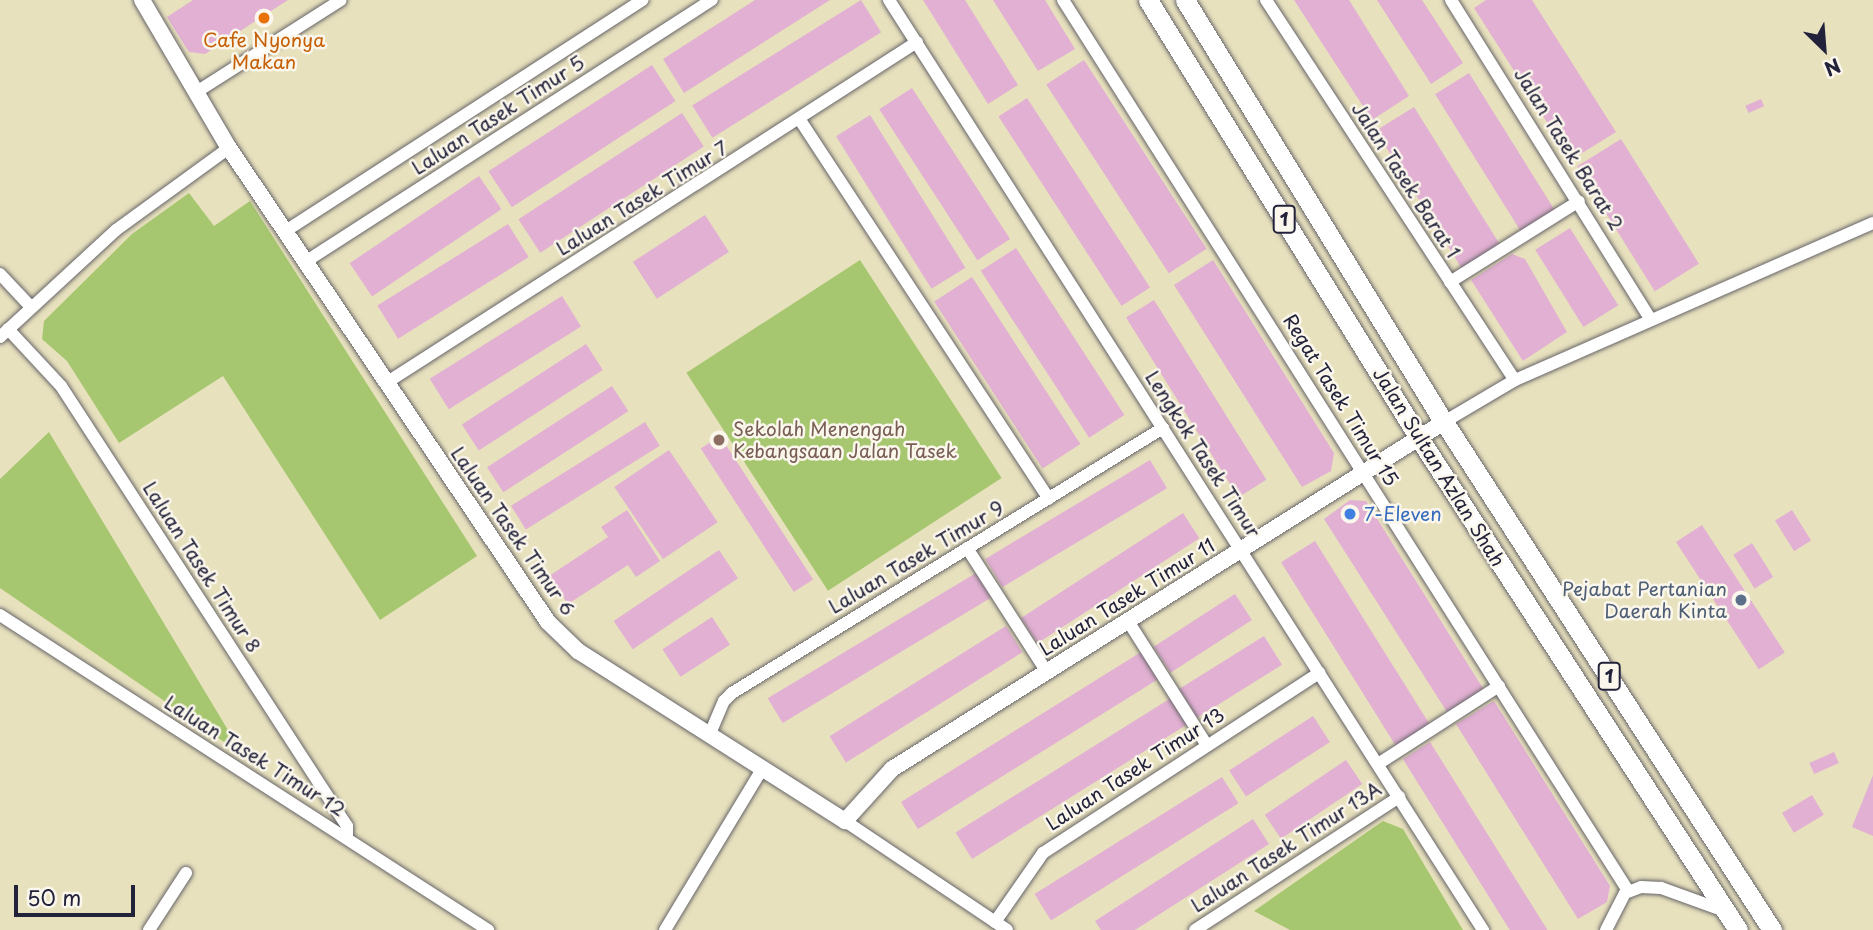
<!DOCTYPE html>
<style>
body{margin:0}
#map{position:relative;width:1873px;height:930px;overflow:hidden;background:#e8e1be;font-family:"Playpen Sans",sans-serif}
div>[style]{position:absolute}
[style*='--x']{left:calc(var(--x)*1px);top:calc(var(--y)*1px);width:calc(var(--w)*1px);rotate:calc(var(--a)*1deg)}
.green>*{inset:0;background:#a6c76f;transform-origin:0 0}
.building>*{inset:0;background:#e1b0d2;transform-origin:0 0}
.roads{filter:drop-shadow(0 0 2px #676569) drop-shadow(0 0 2px #676569)}
.minor>*{height:12px;margin:-6px;padding:0 6px;transform-origin:6px;border-radius:6px;background:#fff}
.tertiary>*{height:16px;margin:-8px;padding:0 8px;transform-origin:8px;border-radius:8px;background:#fff}
.primary>*{height:19px;margin:-9.5px;padding:0 9.5px;transform-origin:9.5px;border-radius:9.5px;background:#fff}
.dots>*{width:19px;height:19px;translate:-50% -50%;box-sizing:border-box;border:4px solid #fbf7ec;border-radius:50%}
span{translate:-50% -50%;white-space:nowrap;text-align:center;line-height:1.15;-webkit-text-stroke:5px #fbf7ec;paint-order:stroke}
.shield-label span{padding:2px 5px;background:#fbf7ec;border:2px solid;border-radius:5px;-webkit-text-stroke-width:0}
.shield-label{font-size:18px;color:#22223b;font-weight:700}
.food-label{font-size:19px;color:#c56008}
.street-label{font-size:19px;color:#22223b}
.education-label{font-size:19px;color:#785e54}
.left{translate:0 -50%;text-align:left}
.shop-label{font-size:19px;color:#366cbe}
.service-label{font-size:19px;color:#4e5e75}
.right{translate:-100% -50%;text-align:right}
.north{position:absolute;left:1789px;top:14px;width:70px;height:70px;-webkit-text-stroke:5px #fbf7ec;paint-order:stroke;rotate:155deg;font-size:19px;font-weight:700;line-height:28px;text-align:center;color:#22223b}
.north::after{content:'';display:block;margin:auto;width:24px;height:32px;background:#22223b;clip-path:polygon(50% 0,100% 100%,50% 72%,0 100%)}
.scale{position:absolute;left:14px;top:885px;width:121px;height:32px;box-sizing:border-box;border:4px solid #22223b;border-top:0;padding-left:9px;font-size:21px;line-height:24px;white-space:nowrap;color:#22223b;-webkit-text-stroke:5px #fbf7ec;paint-order:stroke}
</style>
<div id="map">
<div class="green">
<i style="clip-path:polygon(189px 193px,214px 226px,250px 201px,477px 556px,380px 620px,223px 376px,119px 443px,67px 361px,42px 339px,44px 321px,132px 234px)"></i>
<i style="left:860px;top:260px;width:260px;height:207px;rotate:57deg"></i>
<i style="clip-path:polygon(49px 432px,243px 755px,0 588px,0 479px)"></i>
<i style="clip-path:polygon(1383px 821px,1403px 829px,1463px 930px,1290px 930px,1254px 911px)"></i>
</div>
<div class="building">
<i style="clip-path:polygon(193px 0,288px 0,205px 54px,189px 52px,167px 17px)"></i>
<i style="clip-path:polygon(755px 0,830px 0,684px 93px,663px 59px)"></i>
<i style="left:861px;top:0;width:38px;height:199px;rotate:58deg"></i>
<i style="clip-path:polygon(923px 0,965px 0,1018px 85px,988px 104px)"></i>
<i style="clip-path:polygon(993px 0,1045px 0,1075px 49px,1038px 71px)"></i>
<i style="clip-path:polygon(1294px 0,1349px 0,1409px 96px,1372px 120px)"></i>
<i style="clip-path:polygon(1377px 0,1422px 0,1463px 63px,1431px 84px)"></i>
<i style="clip-path:polygon(1486px 0,1532px 0,1616px 132px,1571px 160px,1474px 8px)"></i>
<i style="left:1084px;top:60px;width:225px;height:45px;rotate:57deg"></i>
<i style="left:652px;top:65px;width:43px;height:195px;rotate:57deg"></i>
<i style="left:1469px;top:73px;width:162px;height:40px;rotate:58deg"></i>
<i style="left:912px;top:88px;width:180px;height:39px;rotate:57deg"></i>
<i style="left:1027px;top:98px;width:226px;height:34px;rotate:57deg"></i>
<i style="left:1761px;top:99px;width:8px;height:17px;rotate:67deg"></i>
<i style="left:1414px;top:107px;width:162px;height:45px;rotate:58deg"></i>
<i style="left:682px;top:113px;width:40px;height:195px;rotate:57deg"></i>
<i style="left:870px;top:115px;width:180px;height:40px;rotate:58deg"></i>
<i style="left:1621px;top:139px;width:147px;height:52px;rotate:58deg"></i>
<i style="left:479px;top:176px;width:40px;height:156px;rotate:56deg"></i>
<i style="left:705px;top:215px;width:44px;height:86px;rotate:57deg"></i>
<i style="left:508px;top:224px;width:39px;height:154px;rotate:58deg"></i>
<i style="left:1570px;top:228px;width:91px;height:41px;rotate:58deg"></i>
<i style="left:1016px;top:248px;width:199px;height:42px;rotate:57deg"></i>
<i style="clip-path:polygon(1512px 254px,1525px 259px,1567px 332px,1523px 361px,1471px 280px)"></i>
<i style="clip-path:polygon(1213px 260px,1334px 453px,1331px 471px,1302px 487px,1174px 285px)"></i>
<i style="left:972px;top:277px;width:199px;height:45px;rotate:57deg"></i>
<i style="left:562px;top:296px;width:36px;height:156px;rotate:58deg"></i>
<i style="left:1154px;top:300px;width:212px;height:33px;rotate:58deg"></i>
<i style="left:586px;top:344px;width:31px;height:148px;rotate:57deg"></i>
<i style="left:612px;top:386px;width:30px;height:149px;rotate:57deg"></i>
<i style="left:645px;top:422px;width:28px;height:158px;rotate:58deg"></i>
<i style="left:720px;top:436px;width:171px;height:23px;rotate:57deg"></i>
<i style="left:669px;top:450px;width:87px;height:66px;rotate:56deg"></i>
<i style="left:1150px;top:460px;width:33px;height:192px;rotate:59deg"></i>
<i style="clip-path:polygon(1350px 500px,1366px 501px,1484px 690px,1447px 712px,1324px 519px)"></i>
<i style="clip-path:polygon(627px 510px,660px 561px,636px 577px,628px 565px,568px 604px,549px 576px,608px 537px,601px 527px)"></i>
<i style="left:1792px;top:510px;width:36px;height:20px;rotate:58deg"></i>
<i style="left:1183px;top:513px;width:30px;height:193px;rotate:57deg"></i>
<i style="left:1702px;top:525px;width:152px;height:31px;rotate:57deg"></i>
<i style="left:1315px;top:541px;width:218px;height:40px;rotate:58deg"></i>
<i style="left:1752px;top:543px;width:40px;height:22px;rotate:58deg"></i>
<i style="left:719px;top:550px;width:34px;height:127px;rotate:56deg"></i>
<i style="left:976px;top:573px;width:29px;height:243px;rotate:59deg"></i>
<i style="left:1235px;top:594px;width:31px;height:97px;rotate:57deg"></i>
<i style="left:712px;top:617px;width:33px;height:59px;rotate:57deg"></i>
<i style="left:1006px;top:626px;width:31px;height:208px;rotate:58deg"></i>
<i style="left:1264px;top:636px;width:34px;height:100px;rotate:58deg"></i>
<i style="left:1141px;top:652px;width:32px;height:283px;rotate:58deg"></i>
<i style="left:1171px;top:698px;width:31px;height:254px;rotate:58deg"></i>
<i style="clip-path:polygon(1494px 701px,1610px 886px,1607px 902px,1578px 919px,1456px 724px)"></i>
<i style="left:1313px;top:716px;width:31px;height:100px;rotate:57deg"></i>
<i style="left:1430px;top:742px;width:221px;height:32px;rotate:58deg"></i>
<i style="left:1834px;top:752px;width:12px;height:27px;rotate:66deg"></i>
<i style="left:1346px;top:760px;width:29px;height:98px;rotate:56deg"></i>
<i style="clip-path:polygon(1873px 775px,1873px 836px,1852px 827px)"></i>
<i style="left:1222px;top:777px;width:31px;height:221px;rotate:58deg"></i>
<i style="left:1812px;top:795px;width:23px;height:35px;rotate:59deg"></i>
<i style="clip-path:polygon(1253px 819px,1269px 844px,1135px 930px,1101px 930px,1095px 921px)"></i>
</div>
<div class="roads">
<div class="minor">
<i style="--x:889;--y:0;--w:1104;--a:57.43"></i>
<i style="--x:1063;--y:0;--w:1053;--a:57.61"></i>
<i style="--x:1627;--y:889;--w:46;--a:117.1"></i>
<i style="--x:1266;--y:0;--w:454;--a:56.8"></i>
<i style="--x:1451;--y:0;--w:377;--a:58"></i>
<i style="--x:198;--y:91;--w:169;--a:-32.5"></i>
<i style="--x:800;--y:120;--w:453;--a:56.7"></i>
<i style="--x:284;--y:232;--w:427;--a:-32.9"></i>
<i style="--x:305;--y:262;--w:484;--a:-32.8"></i>
<i style="--x:0;--y:274;--w:44;--a:46.8"></i>
<i style="--x:1450;--y:282;--w:152;--a:-32.1"></i>
<i style="--x:8;--y:329;--w:78;--a:47.1"></i>
<i style="--x:61;--y:386;--w:525;--a:56.98"></i>
<i style="--x:347;--y:826;--w:10;--a:90"></i>
<i style="--x:0;--y:337;--w:158;--a:-42.7"></i>
<i style="--x:116;--y:230;--w:140;--a:-36"></i>
<i style="--x:386;--y:383;--w:631;--a:-32.71"></i>
<i style="--x:1444;--y:422;--w:82;--a:-30.6"></i>
<i style="--x:1515;--y:380;--w:391;--a:-23.7"></i>
<i style="--x:967;--y:548;--w:148;--a:57.2"></i>
<i style="--x:0;--y:615;--w:581;--a:32.84"></i>
<i style="--x:1128;--y:621;--w:146;--a:57.6"></i>
<i style="--x:709;--y:736;--w:38;--a:-67"></i>
<i style="--x:724;--y:701;--w:11;--a:-45"></i>
<i style="--x:732;--y:693;--w:506;--a:-31.59"></i>
<i style="--x:1378;--y:764;--w:144;--a:-32.8"></i>
<i style="--x:845;--y:821;--w:195;--a:33.9"></i>
<i style="--x:1628;--y:892;--w:14;--a:-21"></i>
<i style="--x:1641;--y:887;--w:20;--a:3"></i>
<i style="--x:1661;--y:888;--w:65;--a:19.8"></i>
<i style="--x:995;--y:922;--w:84;--a:-55.2"></i>
<i style="--x:1043;--y:853;--w:330;--a:-33.1"></i>
<i style="--x:149;--y:930;--w:68;--a:-57"></i>
<i style="--x:665;--y:930;--w:186;--a:-58.9"></i>
<i style="--x:1195;--y:930;--w:244;--a:-33.1"></i>
</div>
<div class="tertiary">
<i style="--x:142;--y:0;--w:172;--a:59.6"></i>
<i style="--x:229;--y:148;--w:571;--a:56.06"></i>
<i style="--x:548;--y:622;--w:42;--a:44"></i>
<i style="--x:578;--y:651;--w:317;--a:32.5"></i>
<i style="--x:845;--y:821;--w:70;--a:-47.9"></i>
<i style="--x:892;--y:769;--w:652;--a:-32.15"></i>
</div>
<div class="primary">
<i style="--x:1148;--y:0;--w:515;--a:58.25"></i>
<i style="--x:1419;--y:438;--w:586;--a:57.04"></i>
<i style="--x:1185;--y:0;--w:495;--a:58.5"></i>
<i style="--x:1444;--y:422;--w:605;--a:57.15"></i>
</div>
</div>
<div class="dots">
<i style="left:264px;top:18px;background:#e8710a"></i>
<i style="left:719px;top:440px;background:#8d6e63"></i>
<i style="left:1350px;top:514px;background:#3f7fe0"></i>
<i style="left:1741px;top:600px;background:#5c6f8a"></i>
</div>
<div class="shield-label">
<span style="left:1284px;top:219px">1</span>
<span style="left:1609px;top:676px">1</span>
</div>
<div class="food-label">
<span style="left:264px;top:51px">Cafe Nyonya<br>Makan</span>
</div>
<div class="street-label">
<span style="left:498px;top:115px;rotate:-33deg">Laluan Tasek Timur 5</span>
<span style="left:1569px;top:149px;rotate:58deg">Jalan Tasek Barat 2</span>
<span style="left:1406px;top:180px;rotate:57deg">Jalan Tasek Barat 1</span>
<span style="left:642px;top:198px;rotate:-32deg">Laluan Tasek Timur 7</span>
<span style="left:1341px;top:400px;rotate:58deg">Regat Tasek Timur 15</span>
<span style="left:1203px;top:454px;rotate:57deg">Lengkok Tasek Timur</span>
<span style="left:1439px;top:467px;rotate:58deg">Jalan Sultan Azlan Shah</span>
<span style="left:513px;top:531px;rotate:55deg">Laluan Tasek Timur 6</span>
<span style="left:916px;top:557px;rotate:-31deg">Laluan Tasek Timur 9</span>
<span style="left:202px;top:567px;rotate:57deg">Laluan Tasek Timur 8</span>
<span style="left:1127px;top:597px;rotate:-32deg">Laluan Tasek Timur 11</span>
<span style="left:255px;top:756px;rotate:32deg">Laluan Tasek Timur 12</span>
<span style="left:1135px;top:769px;rotate:-33deg">Laluan Tasek Timur 13</span>
<span style="left:1286px;top:847px;rotate:-33deg">Laluan Tasek Timur 13A</span>
</div>
<div class="education-label">
<span class="left" style="left:733px;top:440px">Sekolah Menengah<br>Kebangsaan Jalan Tasek</span>
</div>
<div class="shop-label">
<span class="left" style="left:1364px;top:514px">7-Eleven</span>
</div>
<div class="service-label">
<span class="right" style="left:1727px;top:600px">Pejabat Pertanian<br>Daerah Kinta</span>
</div>
<div class="north">N</div>
<div class="scale">50 m</div>
</div>
